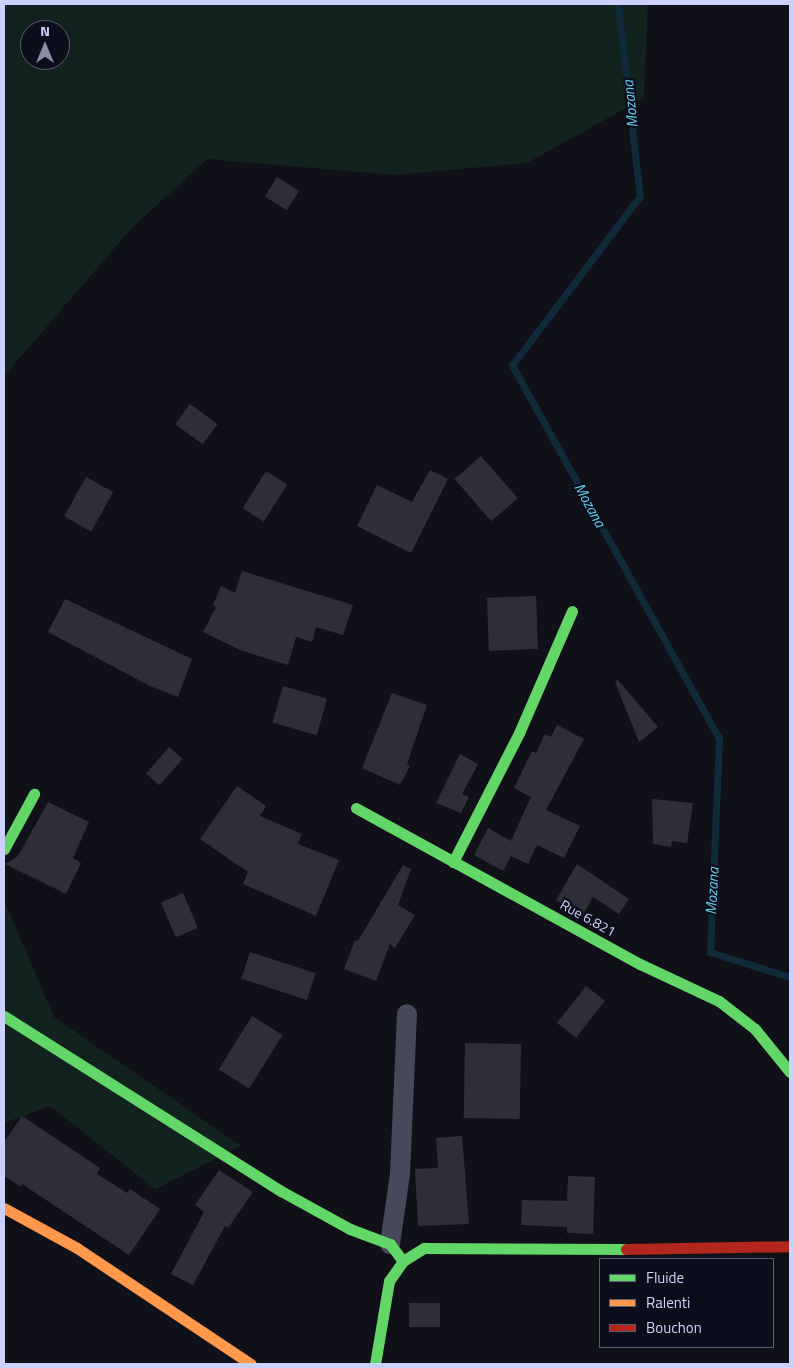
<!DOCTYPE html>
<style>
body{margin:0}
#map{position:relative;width:794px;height:1368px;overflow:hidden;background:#101118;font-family:"Titillium Web",sans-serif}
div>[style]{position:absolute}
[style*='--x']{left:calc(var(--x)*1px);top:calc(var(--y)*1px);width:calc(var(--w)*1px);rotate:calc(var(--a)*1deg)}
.green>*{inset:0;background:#11221f}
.stream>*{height:7px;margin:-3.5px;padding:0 3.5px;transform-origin:3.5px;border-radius:3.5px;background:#0f2a3a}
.building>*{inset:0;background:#2e2e3b;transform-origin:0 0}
.street>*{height:20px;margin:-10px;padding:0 10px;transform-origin:10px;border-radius:10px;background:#464959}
.fast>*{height:11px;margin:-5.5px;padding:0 5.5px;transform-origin:5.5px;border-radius:5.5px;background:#63d668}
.slow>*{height:11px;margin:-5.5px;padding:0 5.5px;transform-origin:5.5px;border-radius:5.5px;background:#ff974d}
.jam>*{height:11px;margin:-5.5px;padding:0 5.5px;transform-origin:5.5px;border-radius:5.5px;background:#b3261e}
span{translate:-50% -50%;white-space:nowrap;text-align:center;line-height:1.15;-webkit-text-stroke:4.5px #0d0e1c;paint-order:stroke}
.street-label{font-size:14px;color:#ccd1fb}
.water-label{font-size:15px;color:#63d0f1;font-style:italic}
.frame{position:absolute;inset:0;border:5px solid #ccd1fb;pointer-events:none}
.legend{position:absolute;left:599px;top:1258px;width:175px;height:90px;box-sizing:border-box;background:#0d0e1c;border:1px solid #595c75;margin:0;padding:6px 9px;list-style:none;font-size:15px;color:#ccd1fb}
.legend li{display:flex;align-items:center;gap:10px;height:25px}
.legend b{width:25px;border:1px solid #595c75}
.north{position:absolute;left:20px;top:20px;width:50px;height:50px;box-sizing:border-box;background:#0d0e1c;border:1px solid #595c75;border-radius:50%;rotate:0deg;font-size:14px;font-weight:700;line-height:20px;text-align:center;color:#ccd1fb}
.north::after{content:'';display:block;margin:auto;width:18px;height:22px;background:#8a8eac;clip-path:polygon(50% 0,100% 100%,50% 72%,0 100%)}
</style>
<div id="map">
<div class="green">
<i style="clip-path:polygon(evenodd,4px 4px,648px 4px,644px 98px,527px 163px,395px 175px,207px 159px,132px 228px,4px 376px,4px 4px,30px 30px,60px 30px,60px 60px,30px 60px,30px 30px)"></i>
<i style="clip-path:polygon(4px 900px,54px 1017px,241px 1146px,155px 1189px,50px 1106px,4px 1123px)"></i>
</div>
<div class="stream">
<i style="--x:618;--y:4;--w:193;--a:83.5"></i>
<i style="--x:640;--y:196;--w:212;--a:127.1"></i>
<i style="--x:512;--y:365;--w:427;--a:61"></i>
<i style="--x:719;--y:738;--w:214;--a:92.4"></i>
<i style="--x:710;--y:952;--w:84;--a:17.4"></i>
</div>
<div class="building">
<i style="left:277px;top:177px;width:26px;height:23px;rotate:32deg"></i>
<i style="left:190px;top:404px;width:34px;height:25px;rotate:36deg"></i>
<i style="left:481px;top:456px;width:56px;height:35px;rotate:49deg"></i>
<i style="clip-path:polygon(430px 470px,448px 479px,411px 553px,357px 526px,377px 485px,412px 502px)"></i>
<i style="left:266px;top:471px;width:25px;height:44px;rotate:32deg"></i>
<i style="left:86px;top:477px;width:31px;height:45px;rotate:29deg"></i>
<i style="clip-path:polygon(242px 571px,353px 605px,343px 635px,316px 627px,312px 642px,296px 637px,288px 665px,240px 650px,203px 632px,216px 607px,213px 605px,221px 586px,235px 593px)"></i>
<i style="left:536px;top:596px;width:53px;height:49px;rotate:88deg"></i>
<i style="clip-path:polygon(65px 599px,192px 659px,178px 697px,150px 686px,48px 632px)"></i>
<i style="clip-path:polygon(618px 680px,658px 727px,639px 742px,615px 682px)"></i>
<i style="left:283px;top:686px;width:46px;height:38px;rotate:16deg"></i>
<i style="clip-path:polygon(392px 693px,427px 705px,407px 764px,410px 766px,400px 785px,362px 768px)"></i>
<i style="clip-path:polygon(557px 725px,584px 739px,546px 810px,580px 826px,564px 858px,537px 845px,528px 864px,511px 856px,503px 871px,474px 855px,488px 828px,511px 841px,531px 797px,514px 788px,532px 751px,536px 753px,545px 734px,551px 737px)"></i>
<i style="left:169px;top:747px;width:18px;height:35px;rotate:41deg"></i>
<i style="clip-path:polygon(460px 754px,478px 764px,462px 794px,469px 797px,461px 813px,436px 803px)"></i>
<i style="clip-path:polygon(237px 786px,266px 806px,260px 816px,302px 834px,298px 844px,339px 860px,316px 916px,243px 884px,248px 872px,200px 839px)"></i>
<i style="clip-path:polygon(652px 799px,693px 803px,687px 843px,672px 841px,671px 847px,653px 844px)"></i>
<i style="clip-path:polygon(48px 802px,89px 822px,73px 858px,81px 863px,66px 894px,5px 864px,18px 856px)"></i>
<i style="clip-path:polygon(577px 864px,629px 899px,619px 914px,593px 897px,583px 915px,556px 900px)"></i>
<i style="clip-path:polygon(403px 865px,411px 869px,398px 905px,415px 915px,395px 948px,390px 944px,376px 981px,344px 969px,355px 940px,358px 941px)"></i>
<i style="left:183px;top:893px;width:38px;height:24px;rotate:67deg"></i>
<i style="left:250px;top:952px;width:69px;height:28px;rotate:18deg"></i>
<i style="left:586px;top:986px;width:24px;height:47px;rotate:38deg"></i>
<i style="left:252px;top:1016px;width:36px;height:63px;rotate:32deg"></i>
<i style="left:465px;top:1043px;width:56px;height:75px;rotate:1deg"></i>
<i style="clip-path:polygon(22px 1116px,100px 1168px,97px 1174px,127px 1193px,130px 1189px,160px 1209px,129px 1255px,22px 1184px,21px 1187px,4px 1176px,4px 1142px)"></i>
<i style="clip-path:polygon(462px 1136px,469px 1224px,418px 1226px,415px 1169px,438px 1168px,436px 1138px)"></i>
<i style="clip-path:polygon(219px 1170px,253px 1192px,228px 1228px,225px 1226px,193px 1285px,171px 1274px,204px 1212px,195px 1205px)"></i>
<i style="clip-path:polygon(568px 1176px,595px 1177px,593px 1234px,567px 1233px,567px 1227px,521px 1225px,522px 1200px,567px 1201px)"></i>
<i style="left:409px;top:1303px;width:31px;height:24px"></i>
</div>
<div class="street">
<i style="--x:390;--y:1244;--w:71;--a:-81.9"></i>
<i style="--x:400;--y:1174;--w:160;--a:-87.5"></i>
</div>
<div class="fast">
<i style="--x:356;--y:808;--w:324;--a:28.8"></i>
<i style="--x:640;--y:964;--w:87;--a:25.1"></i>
<i style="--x:719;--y:1001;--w:46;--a:37.9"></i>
<i style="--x:755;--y:1029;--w:55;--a:50.9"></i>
<i style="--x:4;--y:849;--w:63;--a:-61.4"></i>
<i style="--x:453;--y:862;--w:145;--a:-62.9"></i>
<i style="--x:519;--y:733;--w:133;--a:-66.5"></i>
<i style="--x:4;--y:1016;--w:328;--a:32.3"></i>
<i style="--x:281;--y:1191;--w:79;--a:28.8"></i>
<i style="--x:350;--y:1229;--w:43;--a:20.6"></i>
<i style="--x:390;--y:1244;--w:21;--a:53"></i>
<i style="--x:375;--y:1364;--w:84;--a:-80.4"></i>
<i style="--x:389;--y:1281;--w:24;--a:-55"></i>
<i style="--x:403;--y:1261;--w:25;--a:-32"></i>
<i style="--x:424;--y:1248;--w:202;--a:0.3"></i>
</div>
<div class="slow">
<i style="--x:4;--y:1208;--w:83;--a:28.7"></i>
<i style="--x:77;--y:1248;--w:209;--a:33.7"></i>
</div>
<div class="jam">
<i style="--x:626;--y:1249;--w:164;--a:-1"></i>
</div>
<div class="street-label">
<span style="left:588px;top:918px;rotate:29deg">Rue 6.821</span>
</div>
<div class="water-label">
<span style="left:630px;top:104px;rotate:-96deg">Mozana</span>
<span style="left:590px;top:505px;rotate:61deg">Mozana</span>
<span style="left:712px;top:891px;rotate:-87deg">Mozana</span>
</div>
<div class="frame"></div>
<ul class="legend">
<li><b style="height:6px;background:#63d668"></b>Fluide</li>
<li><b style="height:6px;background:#ff974d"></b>Ralenti</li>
<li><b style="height:6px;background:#b3261e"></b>Bouchon</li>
</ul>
<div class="north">N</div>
</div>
